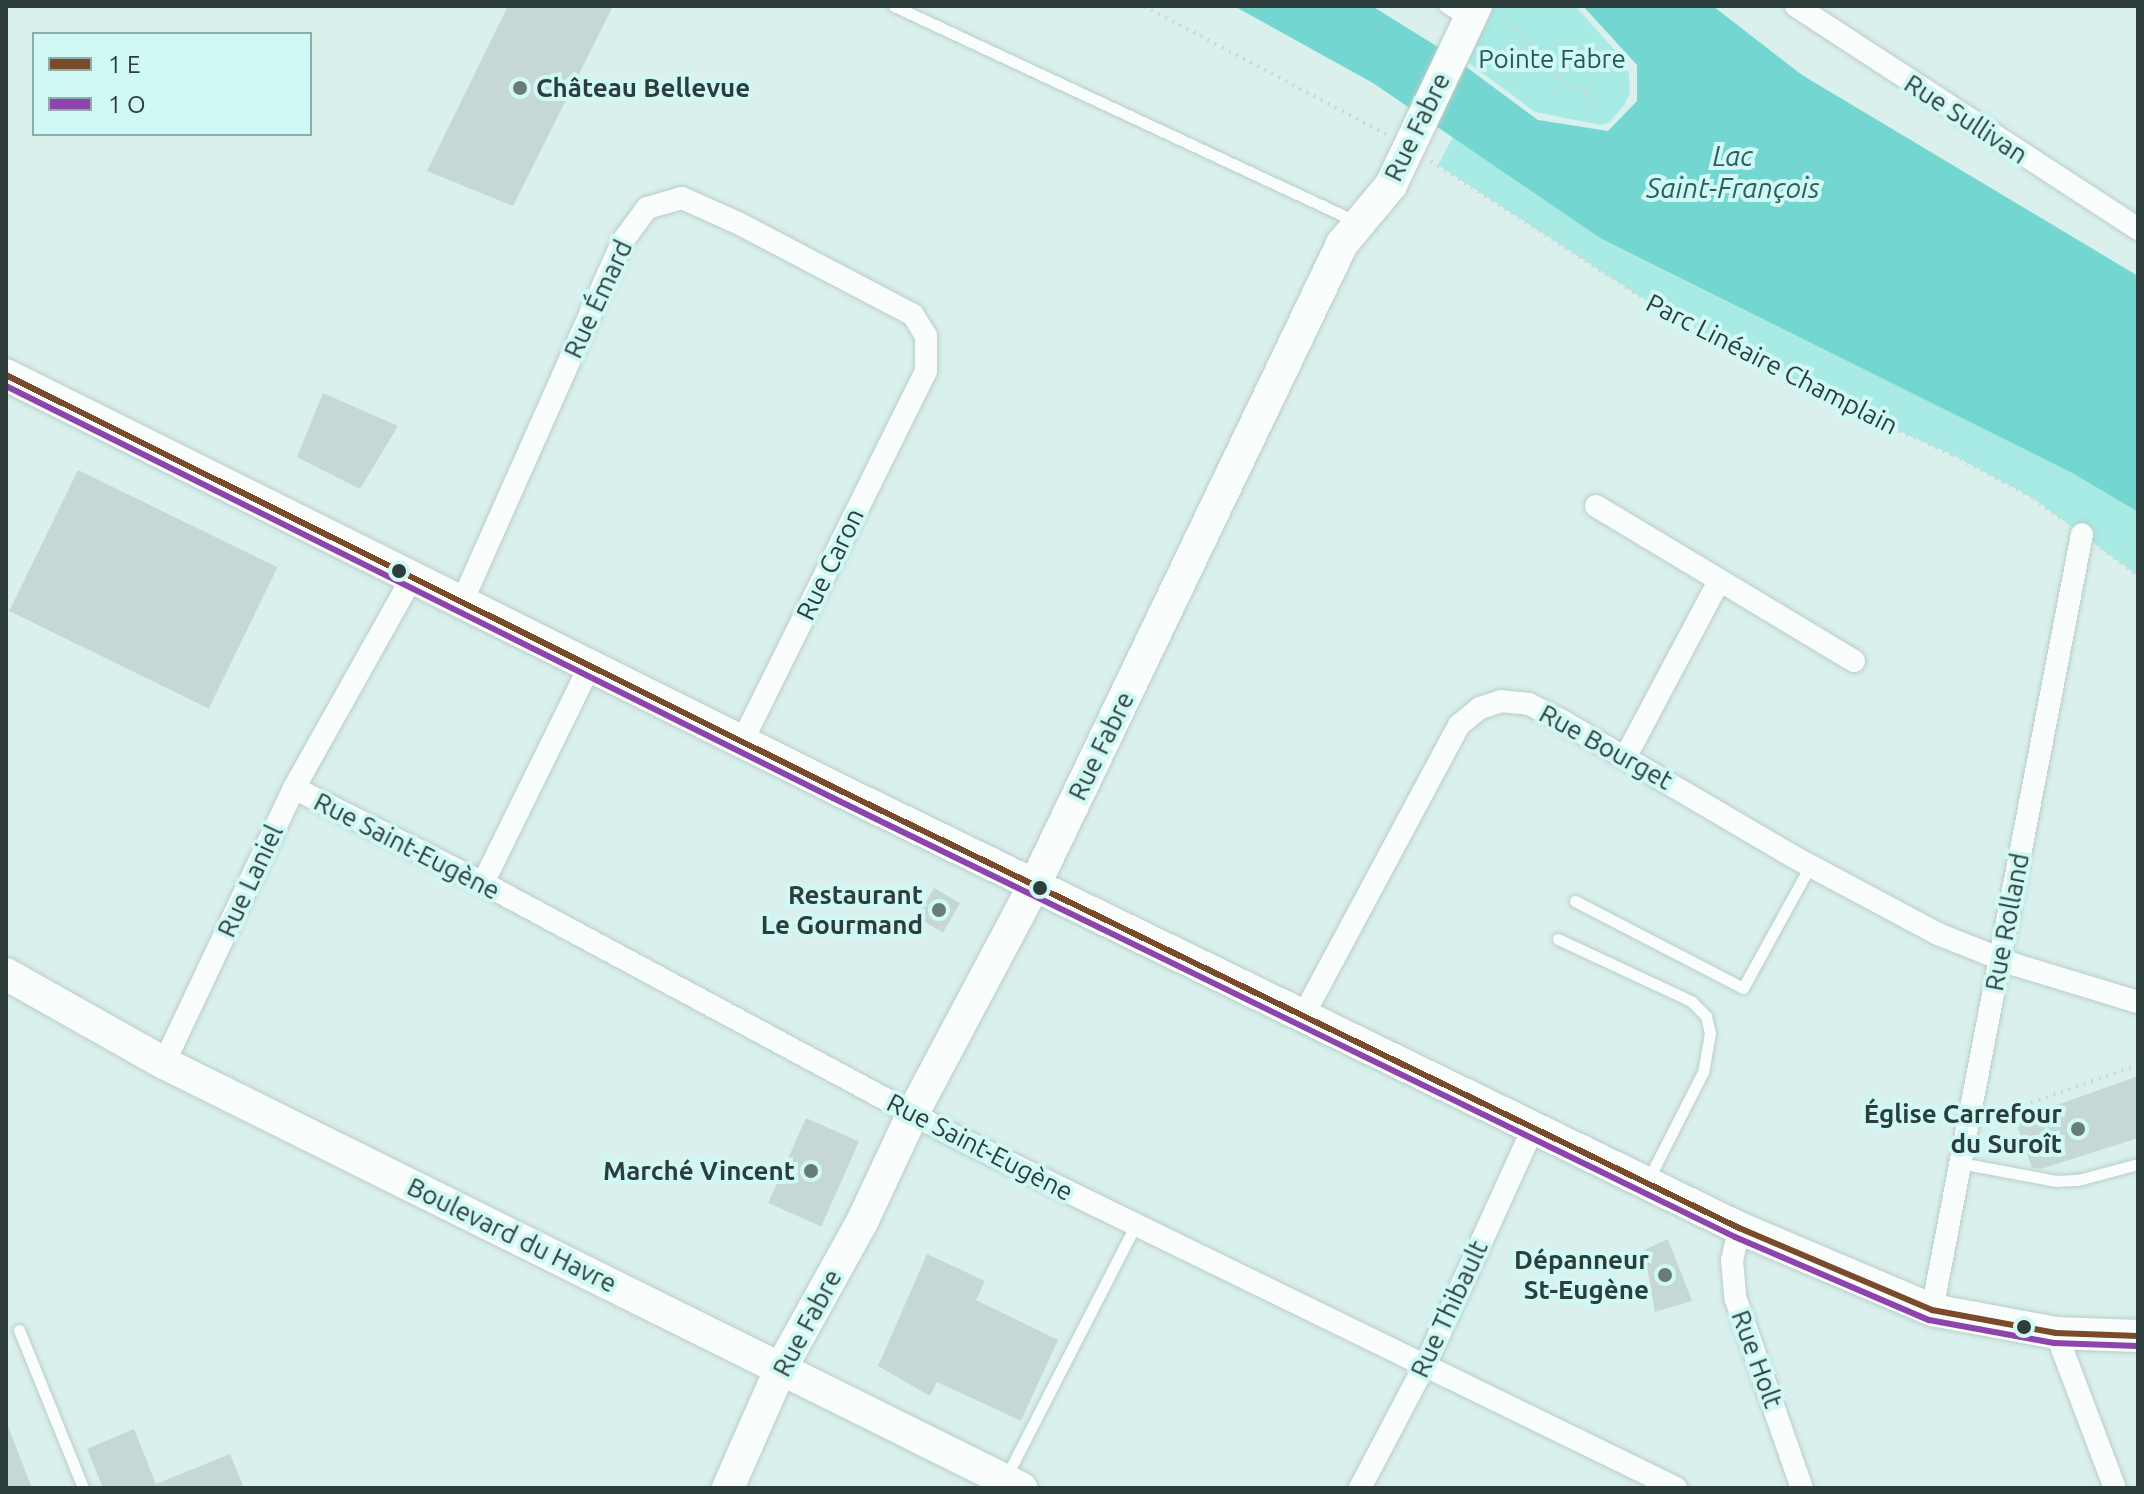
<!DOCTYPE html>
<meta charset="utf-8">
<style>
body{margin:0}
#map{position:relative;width:2144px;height:1494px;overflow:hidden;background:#d9f0ed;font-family:Ubuntu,sans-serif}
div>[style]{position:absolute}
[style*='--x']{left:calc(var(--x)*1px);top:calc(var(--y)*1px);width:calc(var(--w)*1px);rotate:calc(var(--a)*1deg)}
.green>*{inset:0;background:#a8eae4}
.water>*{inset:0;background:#74d6d0}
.building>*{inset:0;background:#c6d8d6;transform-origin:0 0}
.path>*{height:4px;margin-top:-2px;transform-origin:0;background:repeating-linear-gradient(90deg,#d0d6d5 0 2px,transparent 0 8px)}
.roads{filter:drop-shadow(0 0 2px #bbccca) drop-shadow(0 0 2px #bbccca)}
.lane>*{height:11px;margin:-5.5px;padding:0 5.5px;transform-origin:5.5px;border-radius:5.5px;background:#f9fdfc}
.street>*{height:22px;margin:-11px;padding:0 11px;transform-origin:11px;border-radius:11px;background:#f9fdfc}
.secondary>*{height:32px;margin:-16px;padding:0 16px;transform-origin:16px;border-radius:16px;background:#f9fdfc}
.bus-1>*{height:6px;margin:-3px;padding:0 3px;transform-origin:3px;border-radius:3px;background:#7a4b2a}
.bus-2>*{height:6px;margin:-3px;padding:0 3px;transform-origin:3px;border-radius:3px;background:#8e44ad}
.dots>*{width:22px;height:22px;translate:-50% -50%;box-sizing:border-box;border:4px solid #d0f9f5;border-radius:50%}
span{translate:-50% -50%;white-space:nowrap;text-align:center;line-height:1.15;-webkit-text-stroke:8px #d0f9f5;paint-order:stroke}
.park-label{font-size:26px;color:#245a57}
.poi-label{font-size:26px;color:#2d3d3b;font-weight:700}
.left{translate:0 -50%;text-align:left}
.right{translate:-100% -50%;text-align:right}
.street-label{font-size:26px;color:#2d3d3b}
.water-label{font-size:28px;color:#2b605d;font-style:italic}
.frame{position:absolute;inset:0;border:8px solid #2d3d3b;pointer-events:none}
.legend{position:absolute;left:32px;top:32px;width:280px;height:104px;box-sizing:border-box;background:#d0f9f5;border:2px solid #8faeab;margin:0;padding:10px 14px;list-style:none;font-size:24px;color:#2d3d3b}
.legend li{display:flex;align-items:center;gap:16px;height:40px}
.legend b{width:40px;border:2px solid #8faeab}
</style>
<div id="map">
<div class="green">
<i style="clip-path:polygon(1486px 6px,1575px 6px,1622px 58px,1629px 74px,1630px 93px,1624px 105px,1609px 123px,1601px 125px,1535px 112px,1461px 57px)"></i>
<i style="clip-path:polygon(1453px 137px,1600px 238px,2074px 474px,2138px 512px,2138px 576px,2033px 498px,1953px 455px,1848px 408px,1658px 308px,1438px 165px)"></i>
</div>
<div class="water">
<i style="clip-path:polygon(1234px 6px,1372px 6px,1446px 52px,1538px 120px,1608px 131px,1637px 101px,1637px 65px,1583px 6px,1713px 6px,1802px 75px,2138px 276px,2138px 512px,2074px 474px,1600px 238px,1373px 83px)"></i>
</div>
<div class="building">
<i style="clip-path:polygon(508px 6px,613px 6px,513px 206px,427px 171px)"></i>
<i style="clip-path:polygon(323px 393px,398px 426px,360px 489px,297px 457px)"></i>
<i style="left:78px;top:470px;width:222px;height:157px;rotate:26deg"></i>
<i style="left:934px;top:888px;width:30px;height:34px;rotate:30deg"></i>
<i style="clip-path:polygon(2138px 1076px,2138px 1138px,2041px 1169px,2032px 1168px,2015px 1120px)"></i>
<i style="left:806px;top:1118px;width:58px;height:93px;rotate:24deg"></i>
<i style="clip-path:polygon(1668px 1239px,1692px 1301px,1655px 1312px,1644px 1250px)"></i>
<i style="clip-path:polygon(927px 1254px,985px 1281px,976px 1300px,1058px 1340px,1021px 1421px,937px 1382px,930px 1396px,878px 1366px)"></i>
<i style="clip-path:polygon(7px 1424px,32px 1488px,6px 1488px)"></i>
<i style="clip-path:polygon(134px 1429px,156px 1484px,230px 1454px,244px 1488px,103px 1488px,87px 1449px)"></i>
</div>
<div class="path">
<i style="--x:1144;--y:6;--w:274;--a:27.9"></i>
<i style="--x:1502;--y:18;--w:53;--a:41.2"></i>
<i style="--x:1542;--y:53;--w:27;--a:57"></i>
<i style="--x:1557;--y:76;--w:46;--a:31.6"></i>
<i style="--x:1431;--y:161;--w:270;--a:32.9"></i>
<i style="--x:1658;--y:308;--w:215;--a:27.8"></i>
<i style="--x:1848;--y:408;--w:115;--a:24.1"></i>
<i style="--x:1953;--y:455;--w:91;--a:28.3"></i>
<i style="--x:2033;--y:498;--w:40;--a:37"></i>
<i style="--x:2101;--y:548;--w:46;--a:37.1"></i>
<i style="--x:1993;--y:1116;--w:154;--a:-19.4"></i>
</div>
<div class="roads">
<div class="lane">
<i style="--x:894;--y:6;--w:509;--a:25"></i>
<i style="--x:1444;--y:6;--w:27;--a:33"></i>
<i style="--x:1575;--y:901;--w:189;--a:27.4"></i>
<i style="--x:1743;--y:988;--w:139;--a:-61.2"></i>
<i style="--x:1558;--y:939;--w:147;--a:25"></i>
<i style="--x:1691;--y:1001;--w:21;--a:45"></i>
<i style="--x:1706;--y:1016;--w:17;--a:77"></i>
<i style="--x:1710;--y:1033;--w:40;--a:100"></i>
<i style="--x:1703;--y:1072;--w:123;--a:117"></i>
<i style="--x:1960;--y:1163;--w:98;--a:10.6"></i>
<i style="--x:2056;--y:1181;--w:22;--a:-3"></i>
<i style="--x:2078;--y:1180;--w:62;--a:-14.9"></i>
<i style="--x:19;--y:1330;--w:170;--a:67.9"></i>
<i style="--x:1005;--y:1479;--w:284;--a:-62.8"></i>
</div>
<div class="street">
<i style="--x:1796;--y:6;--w:408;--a:33.1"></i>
<i style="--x:1596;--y:506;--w:301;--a:31"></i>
<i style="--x:462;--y:602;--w:394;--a:-66"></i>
<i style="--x:622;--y:242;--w:42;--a:-53.7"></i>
<i style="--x:647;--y:208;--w:36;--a:-16"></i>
<i style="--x:682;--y:198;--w:61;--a:24.1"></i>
<i style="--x:738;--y:223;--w:198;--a:27.7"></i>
<i style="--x:913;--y:315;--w:25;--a:58"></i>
<i style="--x:926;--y:336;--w:35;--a:90"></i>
<i style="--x:926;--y:371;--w:414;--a:116.4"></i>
<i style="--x:1626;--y:756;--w:198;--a:-62"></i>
<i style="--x:294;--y:788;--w:212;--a:26.7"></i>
<i style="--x:483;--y:883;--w:535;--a:28.24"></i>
<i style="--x:954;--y:1136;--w:803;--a:25.99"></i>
<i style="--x:483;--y:883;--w:242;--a:-63.8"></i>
<i style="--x:1303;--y:1016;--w:330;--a:-61.8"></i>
<i style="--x:1459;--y:725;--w:27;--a:-39"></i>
<i style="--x:1480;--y:708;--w:22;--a:-18"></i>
<i style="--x:1501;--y:701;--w:28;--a:6"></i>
<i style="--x:1529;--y:704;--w:39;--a:27"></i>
<i style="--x:1564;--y:722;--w:264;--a:30.4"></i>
<i style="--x:1792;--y:856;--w:166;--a:28.1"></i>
<i style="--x:1938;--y:934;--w:84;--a:21.7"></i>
<i style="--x:2016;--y:965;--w:127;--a:16.9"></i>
<i style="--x:164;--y:1063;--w:304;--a:-64.7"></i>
<i style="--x:294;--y:788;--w:241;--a:-60.7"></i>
<i style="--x:1739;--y:1228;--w:33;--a:102"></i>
<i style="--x:1732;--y:1260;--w:37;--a:85"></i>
<i style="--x:1735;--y:1297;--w:202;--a:70.7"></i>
<i style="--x:1932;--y:1310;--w:790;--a:-79.06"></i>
<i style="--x:2056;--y:1333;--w:166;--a:69.2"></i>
<i style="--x:1360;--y:1488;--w:144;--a:-62.2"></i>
<i style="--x:1427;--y:1361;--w:256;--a:-65.5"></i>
</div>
<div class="secondary">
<i style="--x:6;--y:375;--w:928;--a:26.48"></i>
<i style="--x:837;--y:789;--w:1003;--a:25.95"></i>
<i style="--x:1739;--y:1228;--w:210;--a:23"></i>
<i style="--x:1932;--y:1310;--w:126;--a:10.5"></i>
<i style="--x:2056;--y:1333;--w:82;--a:2.1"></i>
<i style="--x:6;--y:974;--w:181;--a:29.4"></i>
<i style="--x:164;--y:1063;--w:957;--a:26.38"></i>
<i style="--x:728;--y:1488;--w:131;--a:-66.2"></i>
<i style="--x:781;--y:1368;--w:167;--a:-61"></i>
<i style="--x:862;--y:1222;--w:120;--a:-64.9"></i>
<i style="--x:913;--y:1113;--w:259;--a:-62"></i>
<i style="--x:1035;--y:884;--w:710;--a:-64.37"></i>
<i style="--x:1342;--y:244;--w:77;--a:-50.3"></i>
<i style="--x:1391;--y:185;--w:198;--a:-64.6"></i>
</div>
</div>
<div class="bus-1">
<i style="--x:6;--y:375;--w:928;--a:26.48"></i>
<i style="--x:837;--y:789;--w:1003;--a:25.95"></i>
<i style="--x:1739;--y:1228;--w:210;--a:23"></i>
<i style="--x:1932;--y:1310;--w:126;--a:10.5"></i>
<i style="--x:2056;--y:1333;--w:82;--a:2.1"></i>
</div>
<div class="bus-2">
<i style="--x:6;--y:386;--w:924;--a:26.48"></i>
<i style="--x:833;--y:798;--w:1003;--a:25.95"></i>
<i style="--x:1735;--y:1237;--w:211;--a:23.2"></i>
<i style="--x:1929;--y:1320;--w:127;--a:10.4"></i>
<i style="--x:2054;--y:1343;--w:84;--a:2"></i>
</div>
<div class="dots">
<i style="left:520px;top:88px;background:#697c79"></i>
<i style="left:399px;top:571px;background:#2d3d3b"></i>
<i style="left:1040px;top:888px;background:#2d3d3b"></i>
<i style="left:939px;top:910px;background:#697c79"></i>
<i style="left:2078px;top:1129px;background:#697c79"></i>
<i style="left:811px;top:1171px;background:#697c79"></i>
<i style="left:1665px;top:1275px;background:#697c79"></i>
<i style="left:2024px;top:1327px;background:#2d3d3b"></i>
</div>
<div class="park-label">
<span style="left:1552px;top:59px">Pointe Fabre</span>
</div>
<div class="poi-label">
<span class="left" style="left:536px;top:88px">Château Bellevue</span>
<span class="right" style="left:923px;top:910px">Restaurant<br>Le Gourmand</span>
<span class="right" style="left:2062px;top:1129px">Église Carrefour<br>du Suroît</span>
<span class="right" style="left:795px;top:1171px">Marché Vincent</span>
<span class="right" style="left:1649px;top:1275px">Dépanneur<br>St-Eugène</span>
</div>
<div class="street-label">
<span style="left:1966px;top:119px;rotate:33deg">Rue Sullivan</span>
<span style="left:1417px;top:127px;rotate:-64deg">Rue Fabre</span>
<span style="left:598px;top:299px;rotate:-65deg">Rue Émard</span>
<span style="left:1772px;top:364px;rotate:27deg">Parc Linéaire Champlain</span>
<span style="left:830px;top:564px;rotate:-64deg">Rue Caron</span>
<span style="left:1101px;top:746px;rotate:-64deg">Rue Fabre</span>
<span style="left:1606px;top:747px;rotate:29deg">Rue Bourget</span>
<span style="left:407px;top:846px;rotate:27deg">Rue Saint-Eugène</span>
<span style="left:250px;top:881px;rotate:-65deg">Rue Laniel</span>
<span style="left:2007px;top:922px;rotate:-79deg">Rue Rolland</span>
<span style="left:980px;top:1147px;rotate:27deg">Rue Saint-Eugène</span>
<span style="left:512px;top:1235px;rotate:26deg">Boulevard du Havre</span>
<span style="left:1449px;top:1309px;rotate:-65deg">Rue Thibault</span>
<span style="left:807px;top:1323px;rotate:-62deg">Rue Fabre</span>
<span style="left:1757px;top:1359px;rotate:70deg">Rue Holt</span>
</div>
<div class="water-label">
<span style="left:1733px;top:172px">Lac<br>Saint-François</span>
</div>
<div class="frame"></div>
<ul class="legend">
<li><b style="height:10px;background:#7a4b2a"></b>1 E</li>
<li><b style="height:10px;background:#8e44ad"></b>1 O</li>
</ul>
</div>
